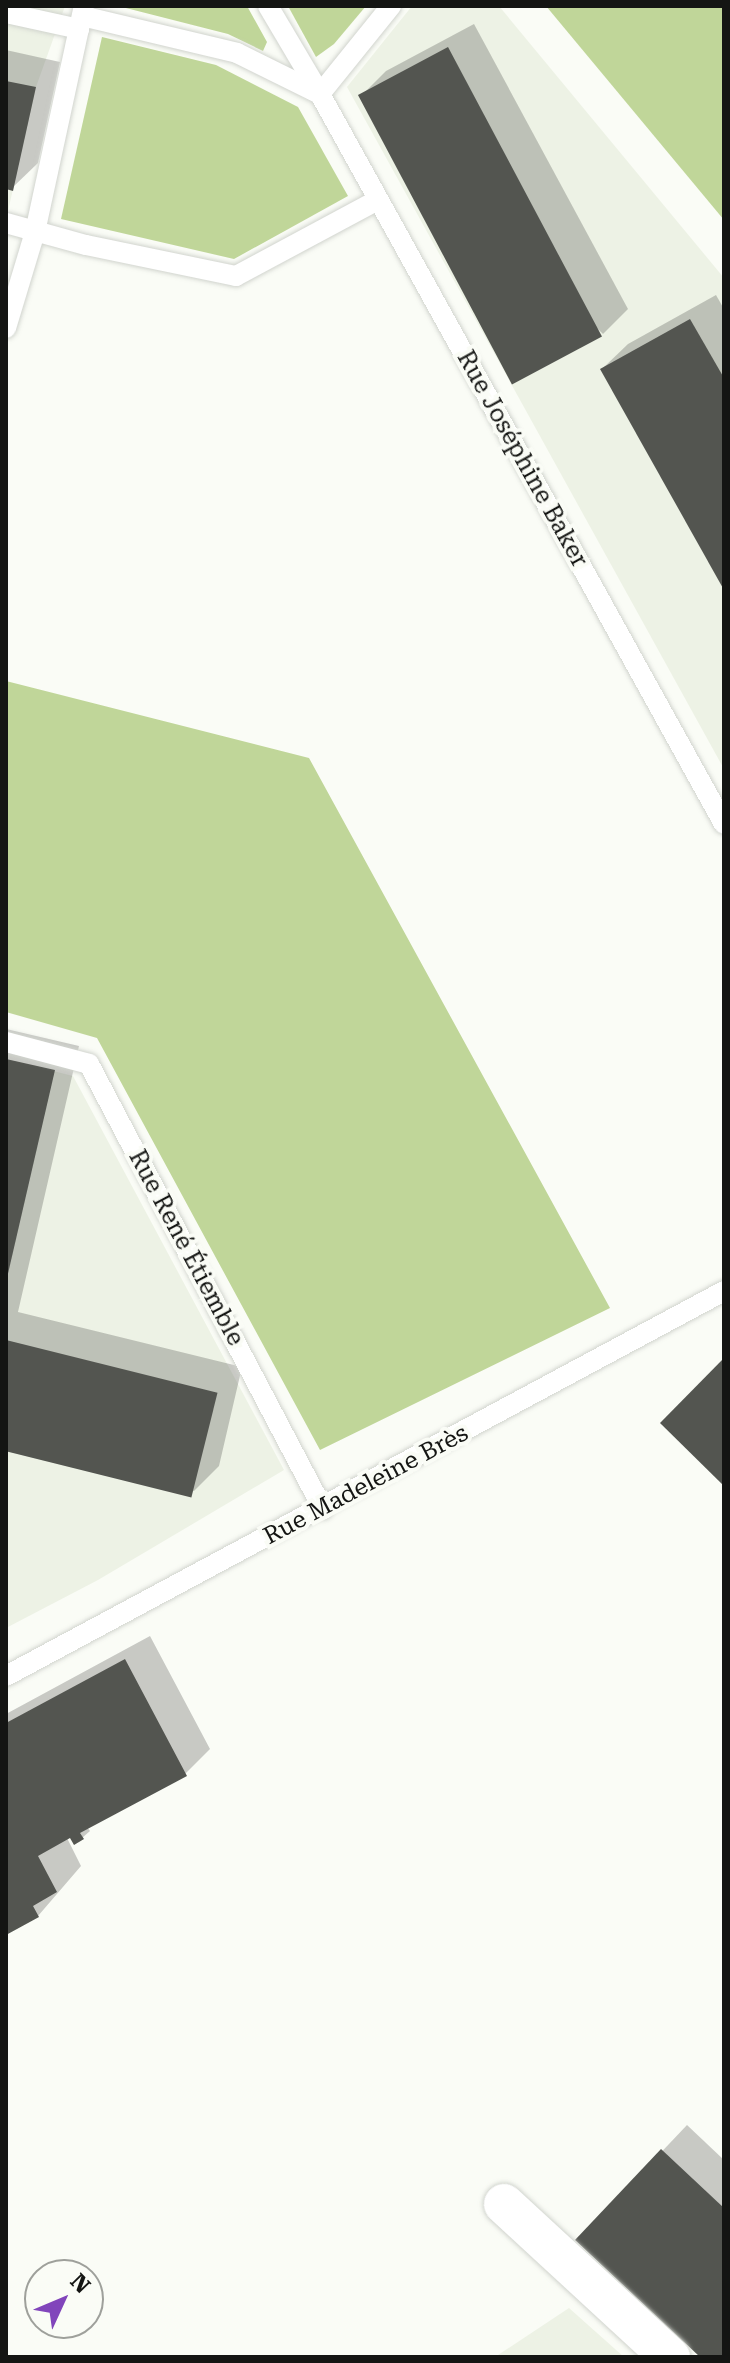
<!DOCTYPE html>
<meta charset="utf-8">
<style>
body{margin:0}
#map{position:relative;width:730px;height:2363px;overflow:hidden;background:#fafcf6;font-family:"Roboto Serif",serif}
div>[style]{position:absolute}
[style*='--x']{left:calc(var(--x)*1px);top:calc(var(--y)*1px);width:calc(var(--w)*1px);rotate:calc(var(--a)*1deg)}
.built>*{inset:0;background:#edf2e5}
.green>*{inset:0;background:#c0d699}
.shadow>*{inset:0;background:#0003}
.building>*{inset:0;background:#535550;transform-origin:0 0}
.roads{filter:drop-shadow(0 0 2px #d1d4ce) drop-shadow(0 0 2px #d1d4ce)}
.service>*{height:20px;margin:-10px;padding:0 10px;transform-origin:10px;border-radius:10px;background:#fff}
.minor>*{height:40px;margin:-20px;padding:0 20px;transform-origin:20px;border-radius:20px;background:#fff}
span{translate:-50% -50%;white-space:nowrap;text-align:center;line-height:1.15;-webkit-text-stroke:8px #fafcf6;paint-order:stroke}
.street-label{font-size:24px;color:#141513}
.frame{position:absolute;inset:0;border:8px solid #141513;pointer-events:none}
.north{position:absolute;left:24px;top:2259px;width:80px;height:80px;box-sizing:border-box;background:#fafcf6;border:2px solid #9ea09b;border-radius:50%;rotate:46deg;font-size:22px;font-weight:700;line-height:32px;text-align:center;color:#141513}
.north::after{content:'';display:block;margin:auto;width:28px;height:36px;background:#8145bb;clip-path:polygon(50% 0,100% 100%,50% 72%,0 100%)}
</style>
<div id="map">
<div class="built">
<i style="clip-path:polygon(6px 6px,65px 6px,36px 87px,6px 220px)"></i>
<i style="clip-path:polygon(412px 6px,499px 6px,724px 278px,724px 769px,347px 87px)"></i>
<i style="clip-path:polygon(6px 1059px,73px 1076px,284px 1470px,98px 1580px,6px 1628px)"></i>
<i style="clip-path:polygon(569px 2308px,624px 2357px,495px 2357px)"></i>
</div>
<div class="green">
<i style="clip-path:polygon(118px 6px,247px 6px,267px 42px,263px 51px,228px 34px)"></i>
<i style="clip-path:polygon(288px 6px,366px 6px,334px 44px,316px 57px)"></i>
<i style="clip-path:polygon(546px 6px,724px 6px,724px 220px)"></i>
<i style="clip-path:polygon(102px 37px,216px 65px,298px 107px,348px 196px,234px 259px,61px 219px)"></i>
<i style="clip-path:polygon(6px 681px,309px 758px,610px 1308px,320px 1450px,97px 1038px,6px 1012px)"></i>
</div>
<div class="shadow">
<i style="clip-path:polygon(474px 24px,628px 309px,603px 334px,361px 96px,386px 71px)"></i>
<i style="clip-path:polygon(6px 50px,60px 62px,38px 163px,12px 188px,6px 187px)"></i>
<i style="clip-path:polygon(716px 295px,724px 309px,724px 586px,602px 369px,628px 344px)"></i>
<i style="clip-path:polygon(6px 1029px,79px 1046px,18px 1312px,242px 1367px,219px 1466px,194px 1491px,6px 1446px)"></i>
<i style="clip-path:polygon(150px 1636px,210px 1749px,185px 1774px,87px 1827px,90px 1831px,82px 1838px,79px 1833px,67px 1838px,81px 1866px,38px 1916px,6px 1933px,6px 1714px)"></i>
<i style="clip-path:polygon(687px 2125px,724px 2160px,724px 2357px,702px 2357px,578px 2240px)"></i>
</div>
<div class="building">
<i style="left:448px;top:47px;width:328px;height:102px;rotate:62deg"></i>
<i style="clip-path:polygon(6px 81px,36px 87px,13px 191px,6px 189px)"></i>
<i style="clip-path:polygon(690px 319px,724px 378px,724px 590px,600px 369px)"></i>
<i style="clip-path:polygon(6px 1059px,55px 1070px,7px 1278px,6px 1278px)"></i>
<i style="left:6px;top:1340px;width:218px;height:108px;rotate:14deg"></i>
<i style="clip-path:polygon(724px 1358px,724px 1486px,660px 1423px)"></i>
<i style="clip-path:polygon(125px 1659px,187px 1776px,80px 1833px,84px 1839px,74px 1845px,70px 1838px,38px 1856px,57px 1892px,33px 1906px,39px 1917px,6px 1935px,6px 1723px)"></i>
<i style="clip-path:polygon(661px 2149px,724px 2208px,724px 2357px,700px 2357px,575px 2240px)"></i>
</div>
<div class="roads">
<div class="service">
<i style="--x:268;--y:6;--w:102;--a:59.4"></i>
<i style="--x:320;--y:94;--w:834;--a:61.04"></i>
<i style="--x:6;--y:13;--w:75;--a:12.4"></i>
<i style="--x:82;--y:16;--w:159;--a:13.4"></i>
<i style="--x:237;--y:53;--w:93;--a:26.3"></i>
<i style="--x:320;--y:94;--w:113;--a:-51.1"></i>
<i style="--x:6;--y:223;--w:83;--a:15.4"></i>
<i style="--x:86;--y:245;--w:153;--a:11.7"></i>
<i style="--x:236;--y:276;--w:161;--a:-28.2"></i>
<i style="--x:6;--y:328;--w:100;--a:-73.2"></i>
<i style="--x:35;--y:232;--w:231;--a:-77.8"></i>
<i style="--x:6;--y:1042;--w:86;--a:14.8"></i>
<i style="--x:89;--y:1064;--w:503;--a:62.26"></i>
<i style="--x:6;--y:1676;--w:815;--a:-28.2"></i>
</div>
<div class="minor">
<i style="--x:504;--y:2204;--w:226;--a:42.7"></i>
</div>
</div>
<div class="street-label">
<span style="left:522px;top:459px;rotate:61deg">Rue Joséphine Baker</span>
<span style="left:186px;top:1248px;rotate:62deg">Rue René Étiemble</span>
<span style="left:366px;top:1485px;rotate:-28deg">Rue Madeleine Brès</span>
</div>
<div class="frame"></div>
<div class="north">N</div>
</div>
